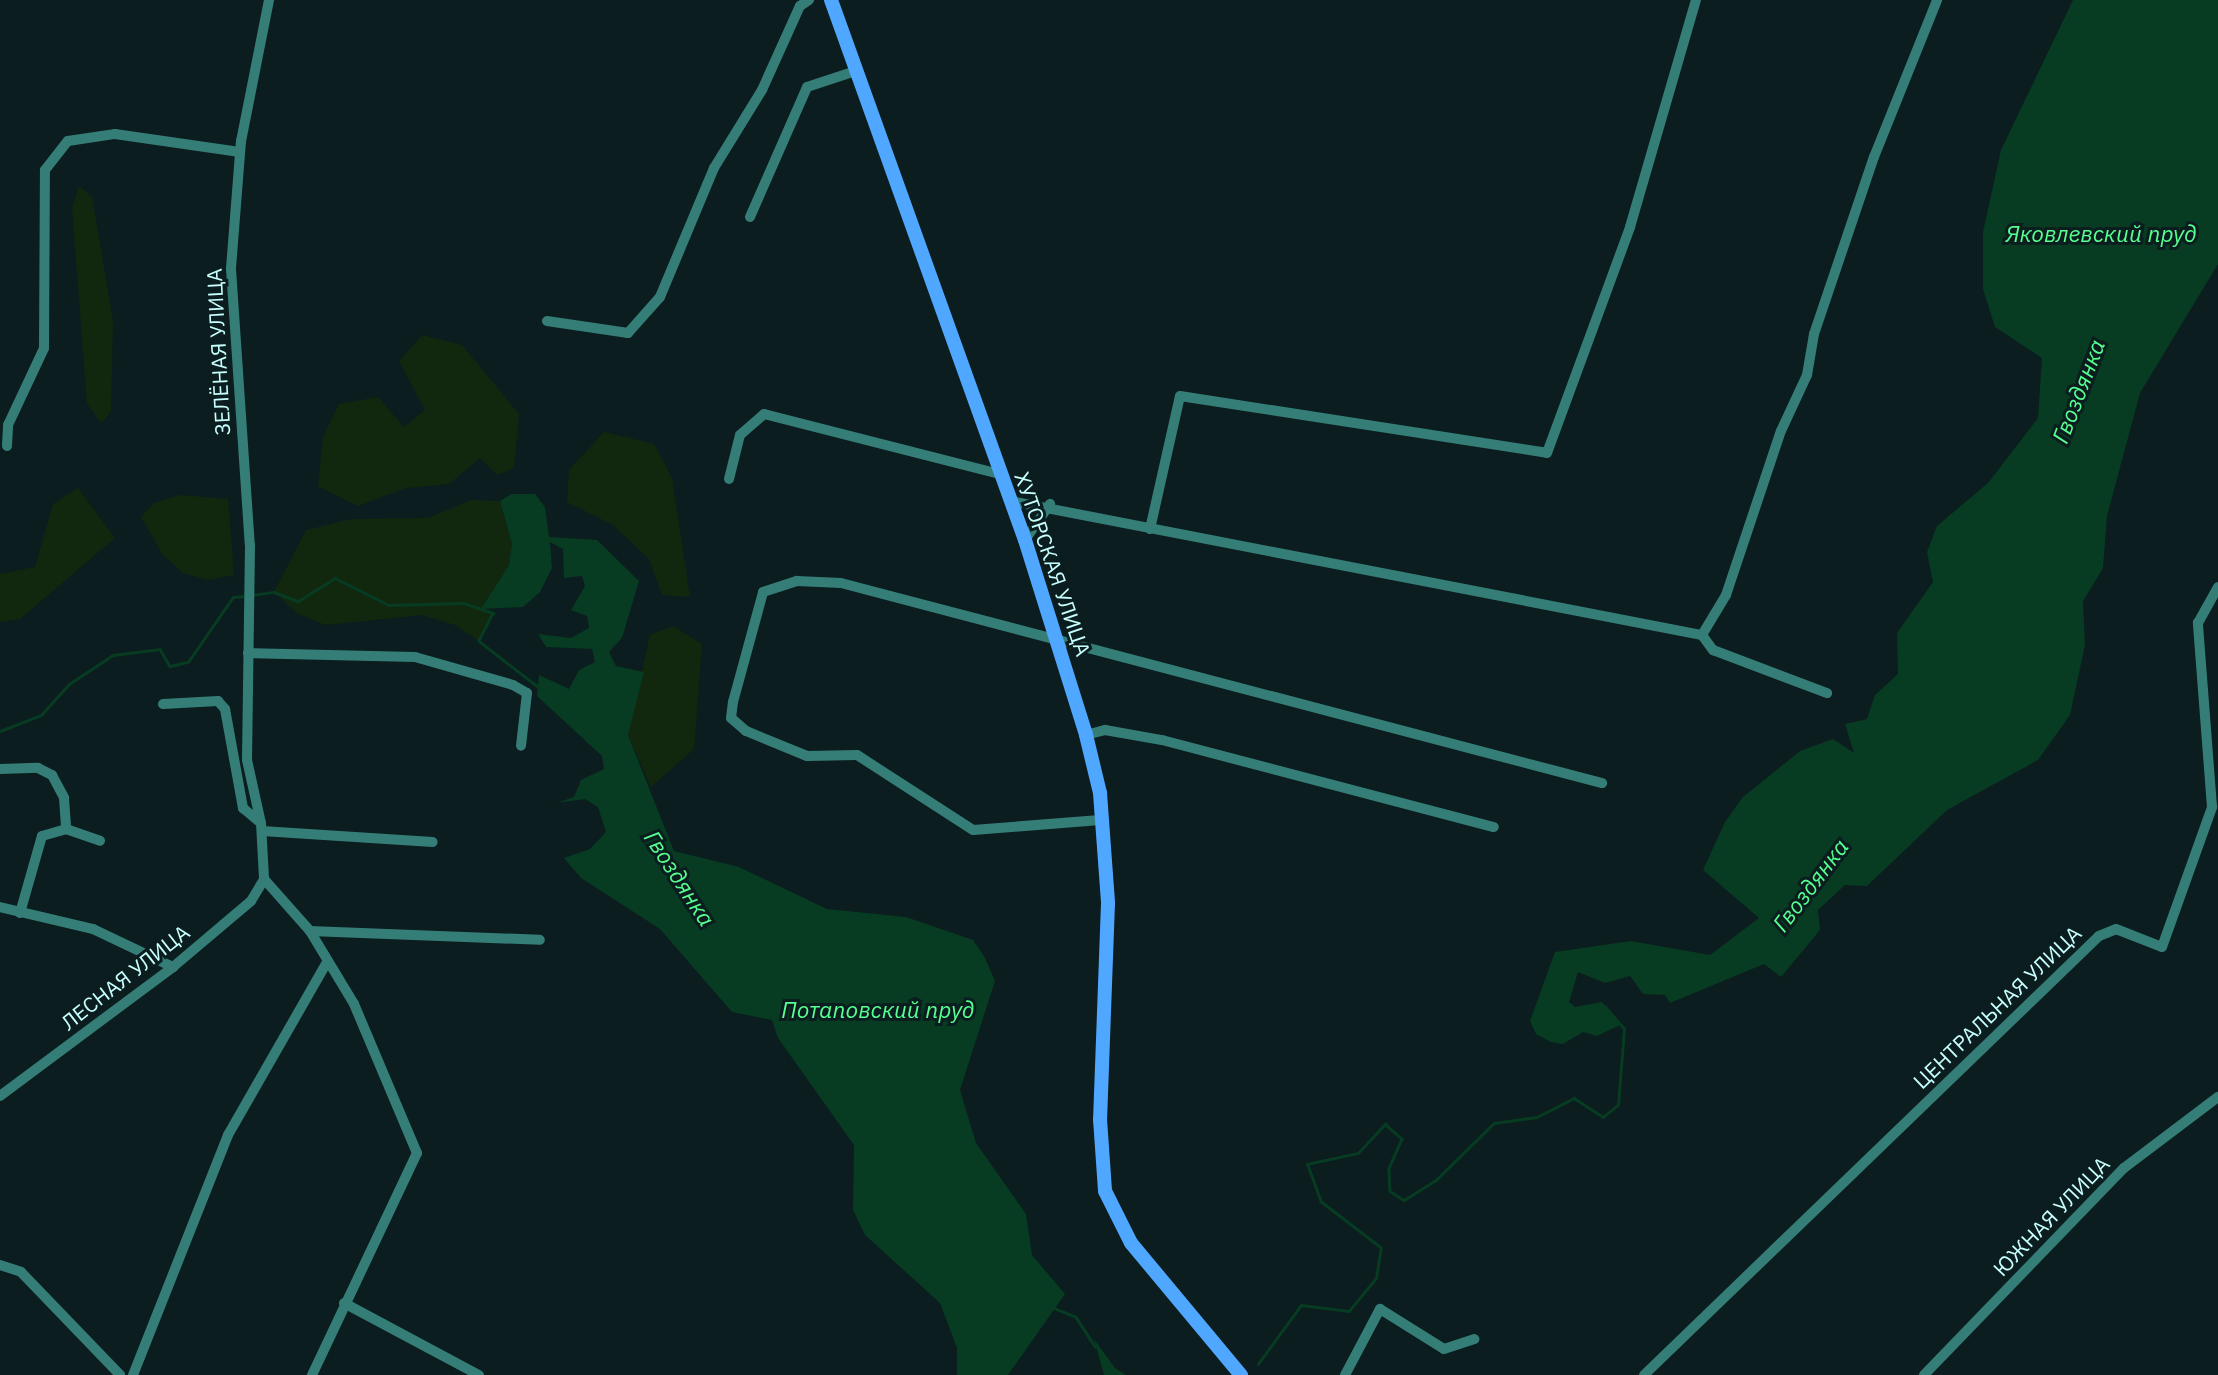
<!DOCTYPE html>
<meta charset="utf-8">
<style>
body{margin:0}
#map{position:relative;width:2218px;height:1375px;overflow:hidden;background:#0b1d1e;font-family:"IBM Plex Sans",sans-serif}
div>[style]{position:absolute}
[style*='--x']{left:calc(var(--x)*1px);top:calc(var(--y)*1px);width:calc(var(--w)*1px);rotate:calc(var(--a)*1deg)}
.green>*{inset:0;background:#12280e}
.water>*{inset:0;background:#073b22}
.stream>*{height:2.5px;margin:-1.25px;padding:0 1.25px;transform-origin:1.25px;border-radius:1.25px;background:#073b22}
.minor>*{height:10px;margin:-5px;padding:0 5px;transform-origin:5px;border-radius:5px;background:#357e78}
.major>*{height:14px;margin:-7px;padding:0 7px;transform-origin:7px;border-radius:7px;background:#4fa7ff}
span{translate:-50% -50%;white-space:nowrap;text-align:center;line-height:1.15;-webkit-text-stroke:6px #0b1d1e;paint-order:stroke}
.street-label{font-size:21px;color:#c8ffff}
.water-label{font-size:23px;color:#56ff90;font-style:italic}
</style>
<div id="map">
<div class="green">
<i style="clip-path:polygon(79px 186px,92px 197px,113px 321px,111px 412px,101px 423px,87px 404px,72px 207px)"></i>
<i style="clip-path:polygon(422px 335px,462px 345px,519px 414px,514px 468px,497px 475px,480px 458px,449px 484px,406px 488px,358px 506px,318px 486px,323px 437px,339px 404px,378px 397px,404px 427px,425px 410px,399px 361px)"></i>
<i style="clip-path:polygon(604px 432px,654px 444px,672px 478px,690px 597px,662px 595px,649px 559px,613px 525px,567px 502px,569px 470px)"></i>
<i style="clip-path:polygon(78px 488px,115px 538px,20px 619px,0 622px,0 574px,35px 567px,53px 504px)"></i>
<i style="clip-path:polygon(180px 495px,228px 499px,234px 575px,209px 580px,183px 573px,163px 555px,141px 517px,154px 503px)"></i>
<i style="clip-path:polygon(471px 500px,500px 501px,512px 545px,509px 565px,482px 608px,493px 613px,479px 641px,455px 625px,422px 615px,326px 625px,298px 614px,274px 592px,306px 530px,352px 519px,428px 518px)"></i>
<i style="clip-path:polygon(673px 626px,702px 644px,694px 749px,651px 787px,628px 735px,650px 635px)"></i>
</div>
<div class="water">
<i style="clip-path:polygon(2073px 0,2218px 0,2218px 264px,2140px 393px,2107px 516px,2103px 568px,2083px 601px,2085px 645px,2070px 715px,2038px 760px,1947px 810px,1867px 886px,1845px 885px,1818px 910px,1820px 930px,1781px 977px,1764px 964px,1670px 1003px,1665px 995px,1643px 994px,1630px 976px,1605px 983px,1578px 972px,1569px 1002px,1575px 1007px,1602px 1002px,1620px 1025px,1597px 1036px,1583px 1032px,1563px 1044px,1551px 1042px,1536px 1034px,1530px 1021px,1555px 952px,1631px 941px,1710px 955px,1759px 918px,1703px 870px,1725px 822px,1743px 797px,1800px 751px,1833px 739px,1854px 753px,1845px 724px,1867px 719px,1875px 695px,1898px 674px,1897px 633px,1933px 582px,1927px 552px,1937px 526px,1988px 483px,2038px 418px,2042px 358px,1995px 327px,1983px 289px,1983px 232px,2001px 150px)"></i>
<i style="clip-path:polygon(511px 494px,535px 494px,545px 507px,549px 537px,597px 540px,639px 581px,622px 638px,609px 652px,616px 666px,644px 672px,628px 735px,674px 851px,739px 867px,827px 909px,906px 917px,973px 940px,984px 956px,995px 981px,960px 1090px,976px 1143px,1026px 1214px,1032px 1255px,1065px 1294px,1008px 1375px,957px 1375px,957px 1348px,940px 1303px,865px 1235px,853px 1210px,854px 1145px,778px 1038px,772px 1020px,732px 1012px,660px 929px,581px 878px,564px 858px,590px 849px,606px 832px,598px 807px,585px 799px,556px 803px,574px 797px,581px 780px,604px 769px,602px 756px,537px 696px,539px 675px,569px 689px,579px 670px,595px 662px,592px 649px,546px 647px,538px 634px,571px 638px,589px 628px,587px 616px,571px 610px,585px 586px,582px 576px,564px 578px,563px 549px,550px 542px,552px 568px,540px 592px,523px 607px,481px 609px,509px 565px,512px 544px,500px 501px)"></i>
<i style="clip-path:polygon(1094px 1339px,1115px 1368px,1126px 1375px,1104px 1375px)"></i>
</div>
<div class="stream">
<i style="--x:252;--y:595;--w:22;--a:-8"></i>
<i style="--x:274;--y:592;--w:26;--a:21"></i>
<i style="--x:298;--y:601;--w:44;--a:-31.9"></i>
<i style="--x:335;--y:578;--w:60;--a:26.6"></i>
<i style="--x:389;--y:605;--w:75;--a:-1.5"></i>
<i style="--x:464;--y:603;--w:31;--a:19"></i>
<i style="--x:493;--y:613;--w:31;--a:117"></i>
<i style="--x:479;--y:641;--w:78;--a:37.7"></i>
<i style="--x:0;--y:731;--w:44;--a:-21.3"></i>
<i style="--x:41;--y:715;--w:42;--a:-47.9"></i>
<i style="--x:69;--y:684;--w:53;--a:-33.4"></i>
<i style="--x:113;--y:655;--w:47;--a:-7.3"></i>
<i style="--x:160;--y:649;--w:20;--a:60"></i>
<i style="--x:170;--y:666;--w:18;--a:-13"></i>
<i style="--x:188;--y:662;--w:79;--a:-55.3"></i>
<i style="--x:233;--y:597;--w:12;--a:-5"></i>
<i style="--x:1054;--y:1308;--w:24;--a:22"></i>
<i style="--x:1076;--y:1317;--w:35;--a:57"></i>
<i style="--x:1258;--y:1364;--w:73;--a:-53.9"></i>
<i style="--x:1301;--y:1305;--w:48;--a:7.1"></i>
<i style="--x:1349;--y:1311;--w:43;--a:-50.7"></i>
<i style="--x:1376;--y:1278;--w:30;--a:-81"></i>
<i style="--x:1381;--y:1248;--w:76;--a:-142.5"></i>
<i style="--x:1321;--y:1202;--w:40;--a:-110.2"></i>
<i style="--x:1307;--y:1164;--w:52;--a:-12.2"></i>
<i style="--x:1358;--y:1153;--w:40;--a:-47"></i>
<i style="--x:1385;--y:1124;--w:23;--a:41"></i>
<i style="--x:1402;--y:1139;--w:32;--a:114"></i>
<i style="--x:1389;--y:1168;--w:23;--a:88"></i>
<i style="--x:1390;--y:1191;--w:17;--a:33"></i>
<i style="--x:1404;--y:1200;--w:38;--a:-32"></i>
<i style="--x:1436;--y:1180;--w:81;--a:-44.5"></i>
<i style="--x:1494;--y:1123;--w:43;--a:-7.9"></i>
<i style="--x:1537;--y:1117;--w:42;--a:-27.2"></i>
<i style="--x:1574;--y:1098;--w:35;--a:33"></i>
<i style="--x:1603;--y:1117;--w:19;--a:-39"></i>
<i style="--x:1618;--y:1105;--w:76;--a:-85.5"></i>
<i style="--x:1624;--y:1029;--w:29;--a:-131"></i>
</div>
<div class="minor">
<i style="--x:269;--y:0;--w:144;--a:101.2"></i>
<i style="--x:241;--y:141;--w:128;--a:94.5"></i>
<i style="--x:231;--y:269;--w:277;--a:86.1"></i>
<i style="--x:250;--y:545;--w:215;--a:90.8"></i>
<i style="--x:247;--y:760;--w:65;--a:77.5"></i>
<i style="--x:261;--y:823;--w:56;--a:86.9"></i>
<i style="--x:264;--y:879;--w:69;--a:48.5"></i>
<i style="--x:310;--y:931;--w:85;--a:58.9"></i>
<i style="--x:354;--y:1004;--w:162;--a:67.1"></i>
<i style="--x:417;--y:1153;--w:246;--a:115.3"></i>
<i style="--x:750;--y:217;--w:142;--a:-66.3"></i>
<i style="--x:807;--y:87;--w:52;--a:-18.1"></i>
<i style="--x:547;--y:321;--w:82;--a:8.4"></i>
<i style="--x:628;--y:333;--w:48;--a:-48.4"></i>
<i style="--x:660;--y:297;--w:140;--a:-67.3"></i>
<i style="--x:714;--y:168;--w:92;--a:-58.4"></i>
<i style="--x:762;--y:90;--w:92;--a:-65.7"></i>
<i style="--x:800;--y:6;--w:11;--a:-34"></i>
<i style="--x:7;--y:446;--w:21;--a:-87"></i>
<i style="--x:8;--y:425;--w:85;--a:-64.9"></i>
<i style="--x:44;--y:348;--w:178;--a:-89.7"></i>
<i style="--x:45;--y:170;--w:37;--a:-52"></i>
<i style="--x:68;--y:141;--w:48;--a:-8.5"></i>
<i style="--x:115;--y:134;--w:126;--a:8.2"></i>
<i style="--x:729;--y:479;--w:45;--a:-76"></i>
<i style="--x:740;--y:435;--w:32;--a:-41"></i>
<i style="--x:764;--y:414;--w:243;--a:14.3"></i>
<i style="--x:1010;--y:501;--w:705;--a:10.96"></i>
<i style="--x:1702;--y:635;--w:47;--a:-59"></i>
<i style="--x:1726;--y:595;--w:173;--a:-71.5"></i>
<i style="--x:1781;--y:431;--w:62;--a:-65.1"></i>
<i style="--x:1807;--y:375;--w:42;--a:-80.3"></i>
<i style="--x:1814;--y:334;--w:187;--a:-71.3"></i>
<i style="--x:1874;--y:157;--w:169;--a:-68.1"></i>
<i style="--x:1150;--y:529;--w:136;--a:-77.3"></i>
<i style="--x:1180;--y:396;--w:371;--a:8.8"></i>
<i style="--x:1547;--y:453;--w:241;--a:-69.8"></i>
<i style="--x:1630;--y:227;--w:236;--a:-73.8"></i>
<i style="--x:1025;--y:540;--w:44;--a:-55.2"></i>
<i style="--x:1702;--y:635;--w:19;--a:54"></i>
<i style="--x:1713;--y:650;--w:122;--a:20.7"></i>
<i style="--x:248;--y:653;--w:167;--a:1.4"></i>
<i style="--x:415;--y:657;--w:102;--a:15.9"></i>
<i style="--x:513;--y:685;--w:16;--a:30"></i>
<i style="--x:527;--y:693;--w:53;--a:96.5"></i>
<i style="--x:163;--y:704;--w:55;--a:-3.1"></i>
<i style="--x:218;--y:701;--w:11;--a:49"></i>
<i style="--x:225;--y:709;--w:101;--a:79.7"></i>
<i style="--x:243;--y:808;--w:23;--a:40"></i>
<i style="--x:1086;--y:735;--w:20;--a:-15"></i>
<i style="--x:1105;--y:730;--w:58;--a:10"></i>
<i style="--x:1162;--y:740;--w:343;--a:14.7"></i>
<i style="--x:0;--y:769;--w:38;--a:-2"></i>
<i style="--x:38;--y:768;--w:16;--a:27"></i>
<i style="--x:52;--y:775;--w:26;--a:62"></i>
<i style="--x:64;--y:798;--w:31;--a:86"></i>
<i style="--x:1100;--y:820;--w:127;--a:175.5"></i>
<i style="--x:973;--y:830;--w:138;--a:-147.1"></i>
<i style="--x:857;--y:755;--w:50;--a:178.9"></i>
<i style="--x:807;--y:756;--w:66;--a:-157.7"></i>
<i style="--x:746;--y:731;--w:20;--a:-139"></i>
<i style="--x:731;--y:718;--w:16;--a:-83"></i>
<i style="--x:733;--y:702;--w:114;--a:-74.7"></i>
<i style="--x:763;--y:592;--w:36;--a:-18"></i>
<i style="--x:797;--y:581;--w:44;--a:2.6"></i>
<i style="--x:841;--y:583;--w:787;--a:14.73"></i>
<i style="--x:262;--y:831;--w:171;--a:3.7"></i>
<i style="--x:0;--y:907;--w:96;--a:13.3"></i>
<i style="--x:93;--y:929;--w:89;--a:25.4"></i>
<i style="--x:20;--y:913;--w:80;--a:-74.1"></i>
<i style="--x:42;--y:836;--w:25;--a:-16"></i>
<i style="--x:66;--y:829;--w:36;--a:19"></i>
<i style="--x:310;--y:931;--w:230;--a:2.2"></i>
<i style="--x:0;--y:1096;--w:216;--a:-36.7"></i>
<i style="--x:173;--y:967;--w:102;--a:-40.2"></i>
<i style="--x:251;--y:901;--w:26;--a:-59"></i>
<i style="--x:0;--y:1265;--w:22;--a:18"></i>
<i style="--x:21;--y:1272;--w:143;--a:46.1"></i>
<i style="--x:344;--y:1303;--w:153;--a:28.1"></i>
<i style="--x:133;--y:1375;--w:258;--a:-68.4"></i>
<i style="--x:228;--y:1135;--w:199;--a:-60.2"></i>
<i style="--x:1345;--y:1375;--w:75;--a:-62.1"></i>
<i style="--x:1380;--y:1309;--w:75;--a:32"></i>
<i style="--x:1444;--y:1349;--w:32;--a:-18"></i>
<i style="--x:1644;--y:1375;--w:632;--a:-43.97"></i>
<i style="--x:2099;--y:936;--w:18;--a:-22"></i>
<i style="--x:2116;--y:929;--w:49;--a:21.4"></i>
<i style="--x:2162;--y:947;--w:149;--a:-70.3"></i>
<i style="--x:2212;--y:807;--w:185;--a:-94.4"></i>
<i style="--x:2198;--y:623;--w:41;--a:-60.9"></i>
<i style="--x:1924;--y:1375;--w:288;--a:-46"></i>
<i style="--x:2124;--y:1168;--w:118;--a:-37.1"></i>
</div>
<div class="major">
<i style="--x:831;--y:0;--w:574;--a:70.24"></i>
<i style="--x:1025;--y:540;--w:204;--a:72.6"></i>
<i style="--x:1086;--y:735;--w:60;--a:76.4"></i>
<i style="--x:1100;--y:793;--w:110;--a:85.8"></i>
<i style="--x:1108;--y:903;--w:216;--a:92.1"></i>
<i style="--x:1100;--y:1119;--w:72;--a:86"></i>
<i style="--x:1105;--y:1191;--w:58;--a:63.4"></i>
<i style="--x:1131;--y:1243;--w:172;--a:50.2"></i>
</div>
<div class="street-label">
<span style="left:218px;top:352px;rotate:-93deg">ЗЕЛЁНАЯ УЛИЦА</span>
<span style="left:1053px;top:564px;rotate:71deg">ХУТОРСКАЯ УЛИЦА</span>
<span style="left:125px;top:977px;rotate:-38deg">ЛЕСНАЯ УЛИЦА</span>
<span style="left:1997px;top:1007px;rotate:-44deg">ЦЕНТРАЛЬНАЯ УЛИЦА</span>
<span style="left:2051px;top:1216px;rotate:-46deg">ЮЖНАЯ УЛИЦА</span>
</div>
<div class="water-label">
<span style="left:2101px;top:233px">Яковлевский пруд</span>
<span style="left:2078px;top:391px;rotate:-69deg">Гвоздянка</span>
<span style="left:680px;top:878px;rotate:57deg">Гвоздянка</span>
<span style="left:1810px;top:885px;rotate:-53deg">Гвоздянка</span>
<span style="left:878px;top:1009px">Потаповский пруд</span>
</div>
</div>
